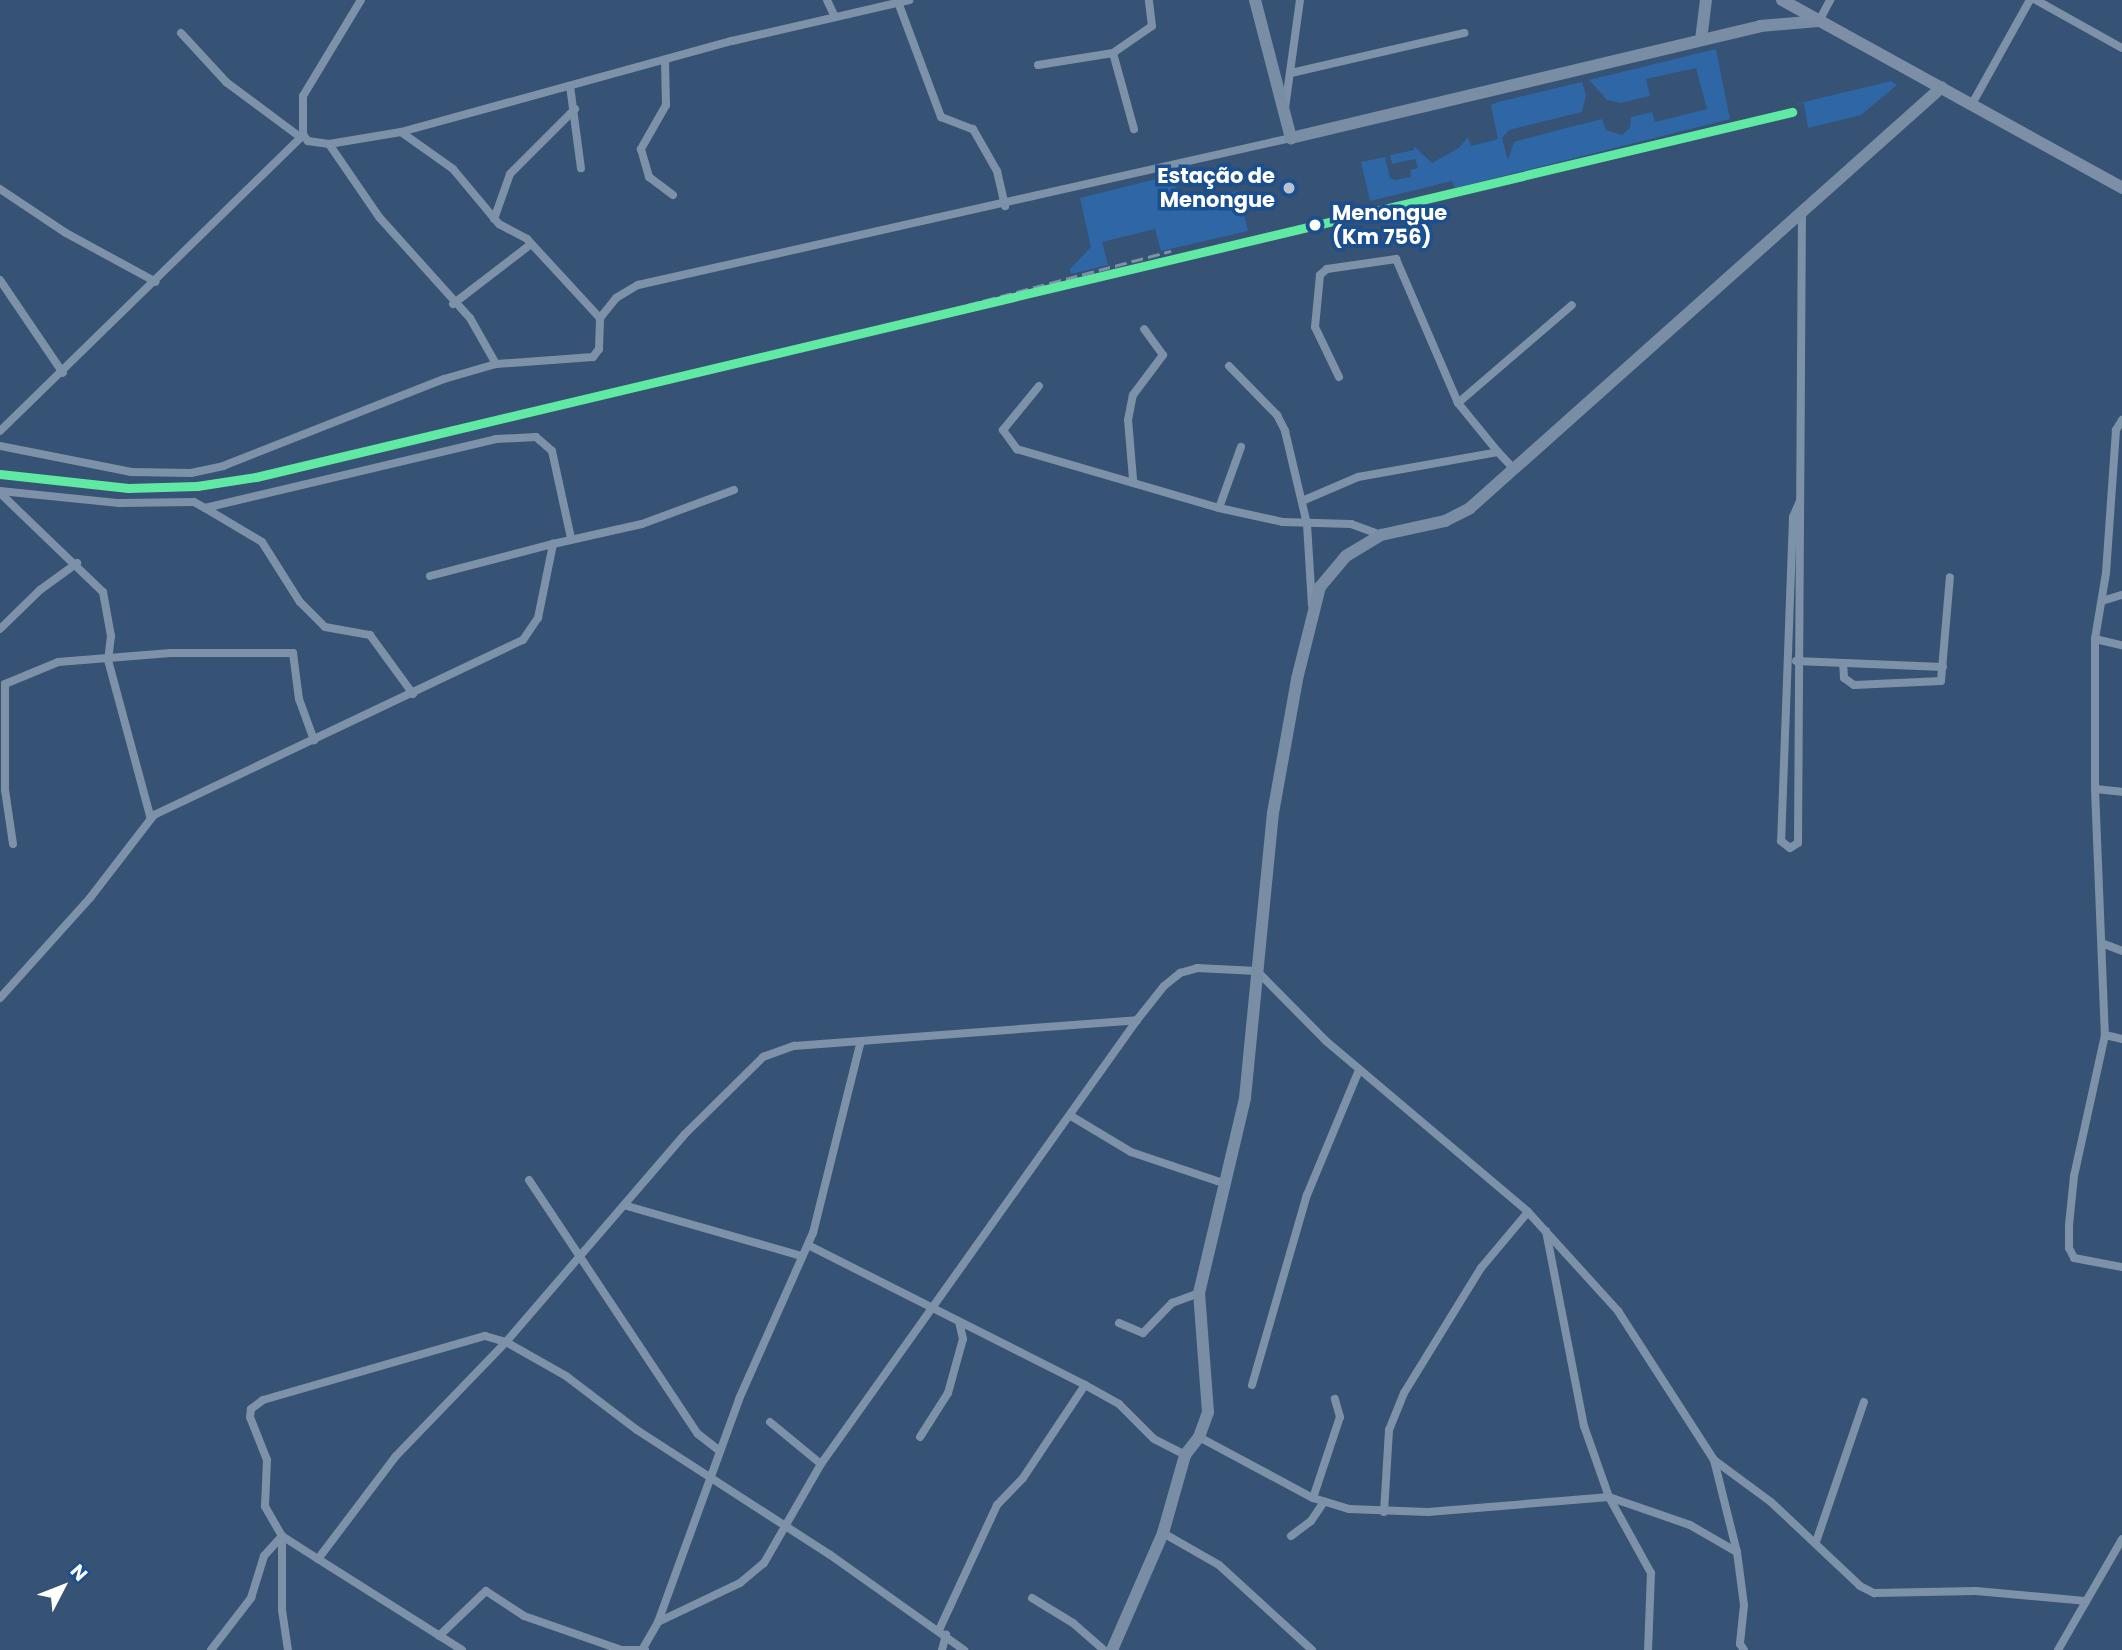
<!DOCTYPE html>
<meta charset="utf-8">
<style>
body{margin:0}
#map{position:relative;width:2122px;height:1650px;overflow:hidden;background:#365274;font-family:Poppins,sans-serif}
div>[style]{position:absolute}
[style*='--x']{left:calc(var(--x)*1px);top:calc(var(--y)*1px);width:calc(var(--w)*1px);rotate:calc(var(--a)*1deg)}
.green>*{inset:0;background:#2f66a5}
.street>*{height:8px;margin:-4px;padding:0 4px;transform-origin:4px;border-radius:4px;background:#7d92a8}
.secondary>*{height:12px;margin:-6px;padding:0 6px;transform-origin:6px;border-radius:6px;background:#798da4}
.primary>*{height:12px;margin:-6px;padding:0 6px;transform-origin:6px;border-radius:6px;background:#7d8ea7}
.rail>*{height:2.5px;margin-top:-1.25px;transform-origin:0;background:repeating-linear-gradient(90deg,#7e92a7 0 12px,transparent 0 17px)}
.rail-1>*{height:9px;margin:-4.5px;padding:0 4.5px;transform-origin:4.5px;border-radius:4.5px;background:#60e9a3}
.dots>*{width:19px;height:19px;translate:-50% -50%;box-sizing:border-box;border:4px solid #1b4f8f;border-radius:50%}
span{translate:-50% -50%;white-space:nowrap;text-align:center;line-height:1.15;-webkit-text-stroke:7px #1b4f8f;paint-order:stroke}
.poi-label{font-size:21px;color:#fff;font-weight:700}
.right{translate:-100% -50%;text-align:right}
.stop-label{font-size:21px;color:#fff;font-weight:700}
.left{translate:0 -50%;text-align:left}
.north{position:absolute;left:28px;top:1552px;width:70px;height:70px;-webkit-text-stroke:5px #1b4f8f;paint-order:stroke;rotate:48deg;font-size:19px;font-weight:700;line-height:28px;text-align:center;color:#fff}
.north::after{content:'';display:block;margin:auto;width:24px;height:32px;background:#fff;clip-path:polygon(50% 0,100% 100%,50% 72%,0 100%)}
</style>
<div id="map">
<div class="green">
<i style="clip-path:polygon(1716px 49px,1730px 119px,1455px 188px,1452px 181px,1370px 201px,1361px 162px,1385px 157px,1390px 178px,1395px 180px,1411px 177px,1410px 170px,1418px 168px,1415px 159px,1392px 164px,1390px 155px,1414px 150px,1414px 146px,1432px 163px,1459px 148px,1468px 137px,1471px 146px,1498px 139px,1491px 105px,1498px 102px,1582px 82px,1586px 95px,1582px 112px,1509px 130px,1502px 138px,1508px 160px,1514px 142px,1562px 129px,1602px 119px,1606px 130px,1622px 135px,1630px 128px,1631px 117px,1652px 112px,1655px 122px,1707px 109px,1696px 68px,1646px 79px,1650px 96px,1621px 103px,1607px 100px,1589px 80px)"></i>
<i style="clip-path:polygon(1891px 81px,1897px 85px,1861px 115px,1808px 128px,1804px 103px,1792px 105px)"></i>
<i style="clip-path:polygon(1172px 175px,1184px 209px,1195px 206px,1194px 202px,1238px 191px,1248px 231px,1161px 251px,1155px 229px,1102px 242px,1108px 265px,1071px 274px,1070px 269px,1091px 247px,1080px 198px)"></i>
</div>
<div class="street">
<i style="--x:827;--y:0;--w:17;--a:65"></i>
<i style="--x:2036;--y:0;--w:98;--a:29.2"></i>
<i style="--x:898;--y:2;--w:123;--a:69.5"></i>
<i style="--x:941;--y:117;--w:34;--a:21"></i>
<i style="--x:973;--y:129;--w:48;--a:60.3"></i>
<i style="--x:997;--y:171;--w:36;--a:77"></i>
<i style="--x:1819;--y:21;--w:24;--a:-62"></i>
<i style="--x:181;--y:33;--w:67;--a:47.4"></i>
<i style="--x:226;--y:82;--w:92;--a:36.6"></i>
<i style="--x:1113;--y:53;--w:79;--a:74.6"></i>
<i style="--x:665;--y:61;--w:44;--a:88.7"></i>
<i style="--x:666;--y:105;--w:51;--a:119.6"></i>
<i style="--x:641;--y:149;--w:29;--a:74"></i>
<i style="--x:649;--y:177;--w:30;--a:37"></i>
<i style="--x:1038;--y:65;--w:76;--a:-9.1"></i>
<i style="--x:1113;--y:53;--w:47;--a:-34.7"></i>
<i style="--x:1152;--y:26;--w:26;--a:-97"></i>
<i style="--x:1291;--y:73;--w:178;--a:-13"></i>
<i style="--x:570;--y:86;--w:83;--a:82.4"></i>
<i style="--x:1972;--y:104;--w:119;--a:-60.9"></i>
<i style="--x:1285;--y:108;--w:109;--a:-82.1"></i>
<i style="--x:401;--y:132;--w:64;--a:35.4"></i>
<i style="--x:453;--y:169;--w:72;--a:50.1"></i>
<i style="--x:499;--y:224;--w:32;--a:28"></i>
<i style="--x:527;--y:239;--w:108;--a:47.3"></i>
<i style="--x:303;--y:135;--w:8;--a:50"></i>
<i style="--x:308;--y:141;--w:21;--a:8"></i>
<i style="--x:329;--y:144;--w:73;--a:-9.5"></i>
<i style="--x:401;--y:132;--w:343;--a:-15.4"></i>
<i style="--x:732;--y:41;--w:182;--a:-13"></i>
<i style="--x:329;--y:144;--w:88;--a:55.6"></i>
<i style="--x:379;--y:217;--w:136;--a:48"></i>
<i style="--x:470;--y:318;--w:53;--a:60.5"></i>
<i style="--x:0;--y:189;--w:79;--a:33.7"></i>
<i style="--x:66;--y:233;--w:102;--a:28.6"></i>
<i style="--x:494;--y:219;--w:48;--a:-70.4"></i>
<i style="--x:510;--y:174;--w:92;--a:-45"></i>
<i style="--x:0;--y:280;--w:112;--a:55.9"></i>
<i style="--x:453;--y:304;--w:97;--a:-37.5"></i>
<i style="--x:1229;--y:366;--w:69;--a:45.6"></i>
<i style="--x:1277;--y:415;--w:18;--a:63"></i>
<i style="--x:1285;--y:431;--w:96;--a:76.7"></i>
<i style="--x:1307;--y:524;--w:81;--a:86.5"></i>
<i style="--x:1339;--y:377;--w:55;--a:-115.6"></i>
<i style="--x:1315;--y:327;--w:52;--a:-84.5"></i>
<i style="--x:1320;--y:275;--w:9;--a:-41"></i>
<i style="--x:1327;--y:269;--w:70;--a:-8.2"></i>
<i style="--x:1396;--y:259;--w:157;--a:66.7"></i>
<i style="--x:1458;--y:403;--w:63;--a:50.8"></i>
<i style="--x:1039;--y:386;--w:57;--a:129.3"></i>
<i style="--x:1003;--y:430;--w:24;--a:54"></i>
<i style="--x:1017;--y:449;--w:210;--a:16.3"></i>
<i style="--x:1219;--y:508;--w:66;--a:12.3"></i>
<i style="--x:1283;--y:522;--w:68;--a:1.7"></i>
<i style="--x:1351;--y:524;--w:32;--a:20"></i>
<i style="--x:1458;--y:403;--w:150;--a:-40.7"></i>
<i style="--x:2122;--y:420;--w:12;--a:121"></i>
<i style="--x:2116;--y:430;--w:143;--a:94"></i>
<i style="--x:2106;--y:573;--w:67;--a:99.5"></i>
<i style="--x:2095;--y:639;--w:150;--a:90"></i>
<i style="--x:2095;--y:789;--w:246;--a:87.7"></i>
<i style="--x:2105;--y:1035;--w:144;--a:102.4"></i>
<i style="--x:2074;--y:1176;--w:49;--a:95.8"></i>
<i style="--x:2069;--y:1225;--w:23;--a:90"></i>
<i style="--x:2069;--y:1248;--w:11;--a:63"></i>
<i style="--x:2074;--y:1258;--w:49;--a:10.6"></i>
<i style="--x:0;--y:431;--w:424;--a:-44.3"></i>
<i style="--x:303;--y:135;--w:39;--a:-90"></i>
<i style="--x:303;--y:96;--w:112;--a:-58.9"></i>
<i style="--x:0;--y:446;--w:134;--a:11.2"></i>
<i style="--x:131;--y:472;--w:60;--a:1"></i>
<i style="--x:191;--y:473;--w:33;--a:-12"></i>
<i style="--x:223;--y:466;--w:238;--a:-21.5"></i>
<i style="--x:444;--y:379;--w:54;--a:-16.1"></i>
<i style="--x:496;--y:364;--w:97;--a:-4.1"></i>
<i style="--x:593;--y:357;--w:10;--a:-53"></i>
<i style="--x:599;--y:349;--w:31;--a:-88"></i>
<i style="--x:600;--y:318;--w:26;--a:-51"></i>
<i style="--x:616;--y:298;--w:26;--a:-31"></i>
<i style="--x:638;--y:285;--w:669;--a:-12.69"></i>
<i style="--x:1133;--y:479;--w:59;--a:-94.8"></i>
<i style="--x:1128;--y:420;--w:25;--a:-79"></i>
<i style="--x:1133;--y:395;--w:50;--a:-53.1"></i>
<i style="--x:1163;--y:355;--w:32;--a:-126"></i>
<i style="--x:0;--y:491;--w:120;--a:5.8"></i>
<i style="--x:119;--y:503;--w:75;--a:-0.8"></i>
<i style="--x:194;--y:502;--w:13;--a:29"></i>
<i style="--x:205;--y:508;--w:299;--a:-13.3"></i>
<i style="--x:496;--y:439;--w:40;--a:-2.9"></i>
<i style="--x:536;--y:437;--w:21;--a:41"></i>
<i style="--x:552;--y:451;--w:89;--a:77.7"></i>
<i style="--x:0;--y:493;--w:143;--a:43.9"></i>
<i style="--x:103;--y:592;--w:45;--a:79.7"></i>
<i style="--x:111;--y:636;--w:24;--a:97"></i>
<i style="--x:108;--y:660;--w:162;--a:74.9"></i>
<i style="--x:150;--y:816;--w:4;--a:-14"></i>
<i style="--x:1302;--y:501;--w:61;--a:-23.2"></i>
<i style="--x:1358;--y:477;--w:142;--a:-10.1"></i>
<i style="--x:1498;--y:452;--w:23;--a:47"></i>
<i style="--x:1799;--y:503;--w:15;--a:113"></i>
<i style="--x:1793;--y:517;--w:324;--a:92.1"></i>
<i style="--x:1781;--y:841;--w:11;--a:38"></i>
<i style="--x:1790;--y:848;--w:9;--a:-32"></i>
<i style="--x:1798;--y:843;--w:630;--a:-89.64"></i>
<i style="--x:205;--y:508;--w:66;--a:30.8"></i>
<i style="--x:262;--y:542;--w:71;--a:57.7"></i>
<i style="--x:300;--y:602;--w:35;--a:45"></i>
<i style="--x:325;--y:627;--w:46;--a:10.1"></i>
<i style="--x:370;--y:635;--w:73;--a:53.9"></i>
<i style="--x:1219;--y:508;--w:65;--a:-70.2"></i>
<i style="--x:430;--y:576;--w:127;--a:-14.6"></i>
<i style="--x:2102;--y:601;--w:21;--a:-17"></i>
<i style="--x:0;--y:629;--w:56;--a:-44.3"></i>
<i style="--x:40;--y:590;--w:46;--a:-36.1"></i>
<i style="--x:2095;--y:639;--w:28;--a:13"></i>
<i style="--x:1796;--y:661;--w:147;--a:2.3"></i>
<i style="--x:1843;--y:663;--w:15;--a:86"></i>
<i style="--x:1844;--y:678;--w:12;--a:35"></i>
<i style="--x:1854;--y:685;--w:87;--a:-2.6"></i>
<i style="--x:1941;--y:681;--w:104;--a:-85.1"></i>
<i style="--x:2095;--y:789;--w:27;--a:6"></i>
<i style="--x:13;--y:844;--w:55;--a:-98.4"></i>
<i style="--x:5;--y:790;--w:106;--a:-90"></i>
<i style="--x:5;--y:684;--w:57;--a:-22.5"></i>
<i style="--x:58;--y:662;--w:113;--a:-4.6"></i>
<i style="--x:171;--y:653;--w:122;--a:0"></i>
<i style="--x:293;--y:653;--w:46;--a:82.6"></i>
<i style="--x:299;--y:699;--w:44;--a:69.9"></i>
<i style="--x:2104;--y:944;--w:19;--a:21"></i>
<i style="--x:0;--y:998;--w:135;--a:-48"></i>
<i style="--x:90;--y:898;--w:105;--a:-52.4"></i>
<i style="--x:154;--y:815;--w:408;--a:-25.4"></i>
<i style="--x:523;--y:640;--w:27;--a:-56"></i>
<i style="--x:538;--y:618;--w:76;--a:-78.5"></i>
<i style="--x:553;--y:544;--w:91;--a:-12.7"></i>
<i style="--x:642;--y:524;--w:98;--a:-20.3"></i>
<i style="--x:2105;--y:1035;--w:17;--a:13"></i>
<i style="--x:1071;--y:1116;--w:70;--a:31"></i>
<i style="--x:1131;--y:1152;--w:97;--a:18.6"></i>
<i style="--x:529;--y:1180;--w:305;--a:56.4"></i>
<i style="--x:698;--y:1434;--w:28;--a:38"></i>
<i style="--x:627;--y:1206;--w:181;--a:16"></i>
<i style="--x:1546;--y:1231;--w:199;--a:79"></i>
<i style="--x:1584;--y:1426;--w:75;--a:70.6"></i>
<i style="--x:1609;--y:1497;--w:87;--a:61.1"></i>
<i style="--x:1651;--y:1573;--w:77;--a:92.2"></i>
<i style="--x:808;--y:1245;--w:310;--a:26.8"></i>
<i style="--x:1085;--y:1385;--w:39;--a:29"></i>
<i style="--x:1119;--y:1404;--w:49;--a:45"></i>
<i style="--x:1154;--y:1439;--w:35;--a:27"></i>
<i style="--x:1119;--y:1323;--w:26;--a:23"></i>
<i style="--x:1143;--y:1333;--w:42;--a:-46"></i>
<i style="--x:1172;--y:1303;--w:29;--a:-20"></i>
<i style="--x:1252;--y:1385;--w:198;--a:-73.9"></i>
<i style="--x:1307;--y:1195;--w:135;--a:-67.4"></i>
<i style="--x:770;--y:1422;--w:66;--a:39.5"></i>
<i style="--x:920;--y:1437;--w:52;--a:-57.5"></i>
<i style="--x:948;--y:1393;--w:56;--a:-74.5"></i>
<i style="--x:963;--y:1339;--w:17;--a:-103"></i>
<i style="--x:1199;--y:1437;--w:129;--a:28.2"></i>
<i style="--x:1313;--y:1498;--w:38;--a:17"></i>
<i style="--x:1349;--y:1509;--w:79;--a:2.2"></i>
<i style="--x:1428;--y:1512;--w:182;--a:-4.7"></i>
<i style="--x:1609;--y:1497;--w:86;--a:19.1"></i>
<i style="--x:1690;--y:1525;--w:54;--a:29.9"></i>
<i style="--x:1714;--y:1460;--w:71;--a:36.4"></i>
<i style="--x:1771;--y:1502;--w:122;--a:43.3"></i>
<i style="--x:1860;--y:1586;--w:16;--a:27"></i>
<i style="--x:1874;--y:1593;--w:102;--a:-1.1"></i>
<i style="--x:1976;--y:1591;--w:109;--a:5.2"></i>
<i style="--x:1313;--y:1498;--w:85;--a:-71.6"></i>
<i style="--x:1340;--y:1417;--w:19;--a:-106"></i>
<i style="--x:1384;--y:1512;--w:82;--a:-86.5"></i>
<i style="--x:1389;--y:1430;--w:40;--a:-68"></i>
<i style="--x:1404;--y:1393;--w:147;--a:-58.4"></i>
<i style="--x:1481;--y:1268;--w:73;--a:-50"></i>
<i style="--x:1163;--y:1533;--w:64;--a:29.7"></i>
<i style="--x:1219;--y:1565;--w:126;--a:42.4"></i>
<i style="--x:282;--y:1536;--w:74;--a:90"></i>
<i style="--x:282;--y:1610;--w:40;--a:81.5"></i>
<i style="--x:1291;--y:1536;--w:25;--a:-37"></i>
<i style="--x:1311;--y:1521;--w:23;--a:-56"></i>
<i style="--x:1816;--y:1542;--w:148;--a:-71.1"></i>
<i style="--x:318;--y:1559;--w:43;--a:-147.4"></i>
<i style="--x:282;--y:1536;--w:34;--a:-120"></i>
<i style="--x:265;--y:1506;--w:46;--a:-87.5"></i>
<i style="--x:267;--y:1460;--w:46;--a:-111.6"></i>
<i style="--x:250;--y:1417;--w:8;--a:-83"></i>
<i style="--x:251;--y:1409;--w:15;--a:-37"></i>
<i style="--x:263;--y:1400;--w:231;--a:-16.1"></i>
<i style="--x:485;--y:1336;--w:22;--a:16"></i>
<i style="--x:506;--y:1342;--w:69;--a:29.5"></i>
<i style="--x:566;--y:1376;--w:89;--a:37.3"></i>
<i style="--x:637;--y:1430;--w:229;--a:32.9"></i>
<i style="--x:829;--y:1554;--w:166;--a:35.4"></i>
<i style="--x:1032;--y:1598;--w:48;--a:31.4"></i>
<i style="--x:1073;--y:1623;--w:41;--a:41.1"></i>
<i style="--x:658;--y:1622;--w:237;--a:-70"></i>
<i style="--x:739;--y:1399;--w:182;--a:-66"></i>
<i style="--x:813;--y:1233;--w:195;--a:-76"></i>
<i style="--x:939;--y:1630;--w:138;--a:-65.1"></i>
<i style="--x:997;--y:1505;--w:37;--a:-46"></i>
<i style="--x:1023;--y:1478;--w:112;--a:-56.3"></i>
<i style="--x:439;--y:1636;--w:65;--a:-43.8"></i>
<i style="--x:486;--y:1591;--w:45;--a:33.3"></i>
<i style="--x:524;--y:1616;--w:101;--a:19.2"></i>
<i style="--x:211;--y:1650;--w:66;--a:-52.4"></i>
<i style="--x:251;--y:1598;--w:44;--a:-72.8"></i>
<i style="--x:264;--y:1556;--w:27;--a:-48"></i>
<i style="--x:462;--y:1650;--w:170;--a:-147.7"></i>
<i style="--x:318;--y:1559;--w:129;--a:-52.9"></i>
<i style="--x:396;--y:1456;--w:158;--a:-46"></i>
<i style="--x:506;--y:1342;--w:274;--a:-49.3"></i>
<i style="--x:685;--y:1134;--w:110;--a:-44.6"></i>
<i style="--x:763;--y:1057;--w:33;--a:-20"></i>
<i style="--x:794;--y:1046;--w:344;--a:-4.3"></i>
<i style="--x:617;--y:1650;--w:28;--a:0"></i>
<i style="--x:642;--y:1650;--w:32;--a:-60"></i>
<i style="--x:658;--y:1622;--w:91;--a:-25.4"></i>
<i style="--x:740;--y:1583;--w:31;--a:-40"></i>
<i style="--x:764;--y:1563;--w:114;--a:-60.1"></i>
<i style="--x:821;--y:1464;--w:545;--a:-54.56"></i>
<i style="--x:1137;--y:1020;--w:43;--a:-51.5"></i>
<i style="--x:1164;--y:986;--w:21;--a:-39"></i>
<i style="--x:1180;--y:973;--w:18;--a:-16"></i>
<i style="--x:1197;--y:968;--w:60;--a:2.9"></i>
<i style="--x:1257;--y:971;--w:98;--a:45.4"></i>
<i style="--x:1326;--y:1041;--w:265;--a:40.2"></i>
<i style="--x:1528;--y:1212;--w:134;--a:47.7"></i>
<i style="--x:1618;--y:1311;--w:177;--a:57.2"></i>
<i style="--x:1714;--y:1460;--w:95;--a:76"></i>
<i style="--x:1737;--y:1552;--w:53;--a:82.5"></i>
<i style="--x:1744;--y:1605;--w:39;--a:96"></i>
<i style="--x:1740;--y:1644;--w:7;--a:56"></i>
<i style="--x:942;--y:1650;--w:16;--a:-75"></i>
<i style="--x:2058;--y:1650;--w:128;--a:-60"></i>
</div>
<div class="secondary">
<i style="--x:1255;--y:0;--w:143;--a:75.4"></i>
<i style="--x:1291;--y:138;--w:482;--a:-13.4"></i>
<i style="--x:1760;--y:26;--w:59;--a:-4.8"></i>
<i style="--x:1701;--y:40;--w:40;--a:-82.9"></i>
<i style="--x:1112;--y:1650;--w:128;--a:-66.4"></i>
<i style="--x:1163;--y:1533;--w:81;--a:-74.2"></i>
<i style="--x:1185;--y:1455;--w:23;--a:-52"></i>
<i style="--x:1199;--y:1437;--w:27;--a:-70"></i>
<i style="--x:1208;--y:1412;--w:119;--a:-94.3"></i>
<i style="--x:1199;--y:1293;--w:200;--a:-76.7"></i>
<i style="--x:1245;--y:1098;--w:286;--a:-84.4"></i>
<i style="--x:1273;--y:813;--w:136;--a:-79.8"></i>
<i style="--x:1297;--y:679;--w:95;--a:-76"></i>
<i style="--x:1320;--y:587;--w:40;--a:-50"></i>
<i style="--x:1346;--y:556;--w:41;--a:-31"></i>
<i style="--x:1381;--y:535;--w:66;--a:-12.3"></i>
<i style="--x:1445;--y:521;--w:28;--a:-27"></i>
<i style="--x:1470;--y:508;--w:632;--a:-41.73"></i>
</div>
<div class="primary">
<i style="--x:1782;--y:0;--w:389;--a:28.9"></i>
</div>
<div class="rail">
<i style="--x:885;--y:327;--w:296;--a:-14.9"></i>
</div>
<div class="rail-1">
<i style="--x:0;--y:474;--w:129;--a:6.2"></i>
<i style="--x:128;--y:488;--w:69;--a:-1.7"></i>
<i style="--x:197;--y:486;--w:60;--a:-8.7"></i>
<i style="--x:256;--y:477;--w:1579;--a:-13.37"></i>
</div>
<div class="dots">
<i style="left:1289px;top:188px;background:#b9c2ce"></i>
<i style="left:1315px;top:225px;background:#fff"></i>
</div>
<div class="poi-label">
<span class="right" style="left:1275px;top:188px">Estação de<br>Menongue</span>
</div>
<div class="stop-label">
<span class="left" style="left:1332px;top:225px">Menongue<br>(Km 756)</span>
</div>
<div class="north">N</div>
</div>
